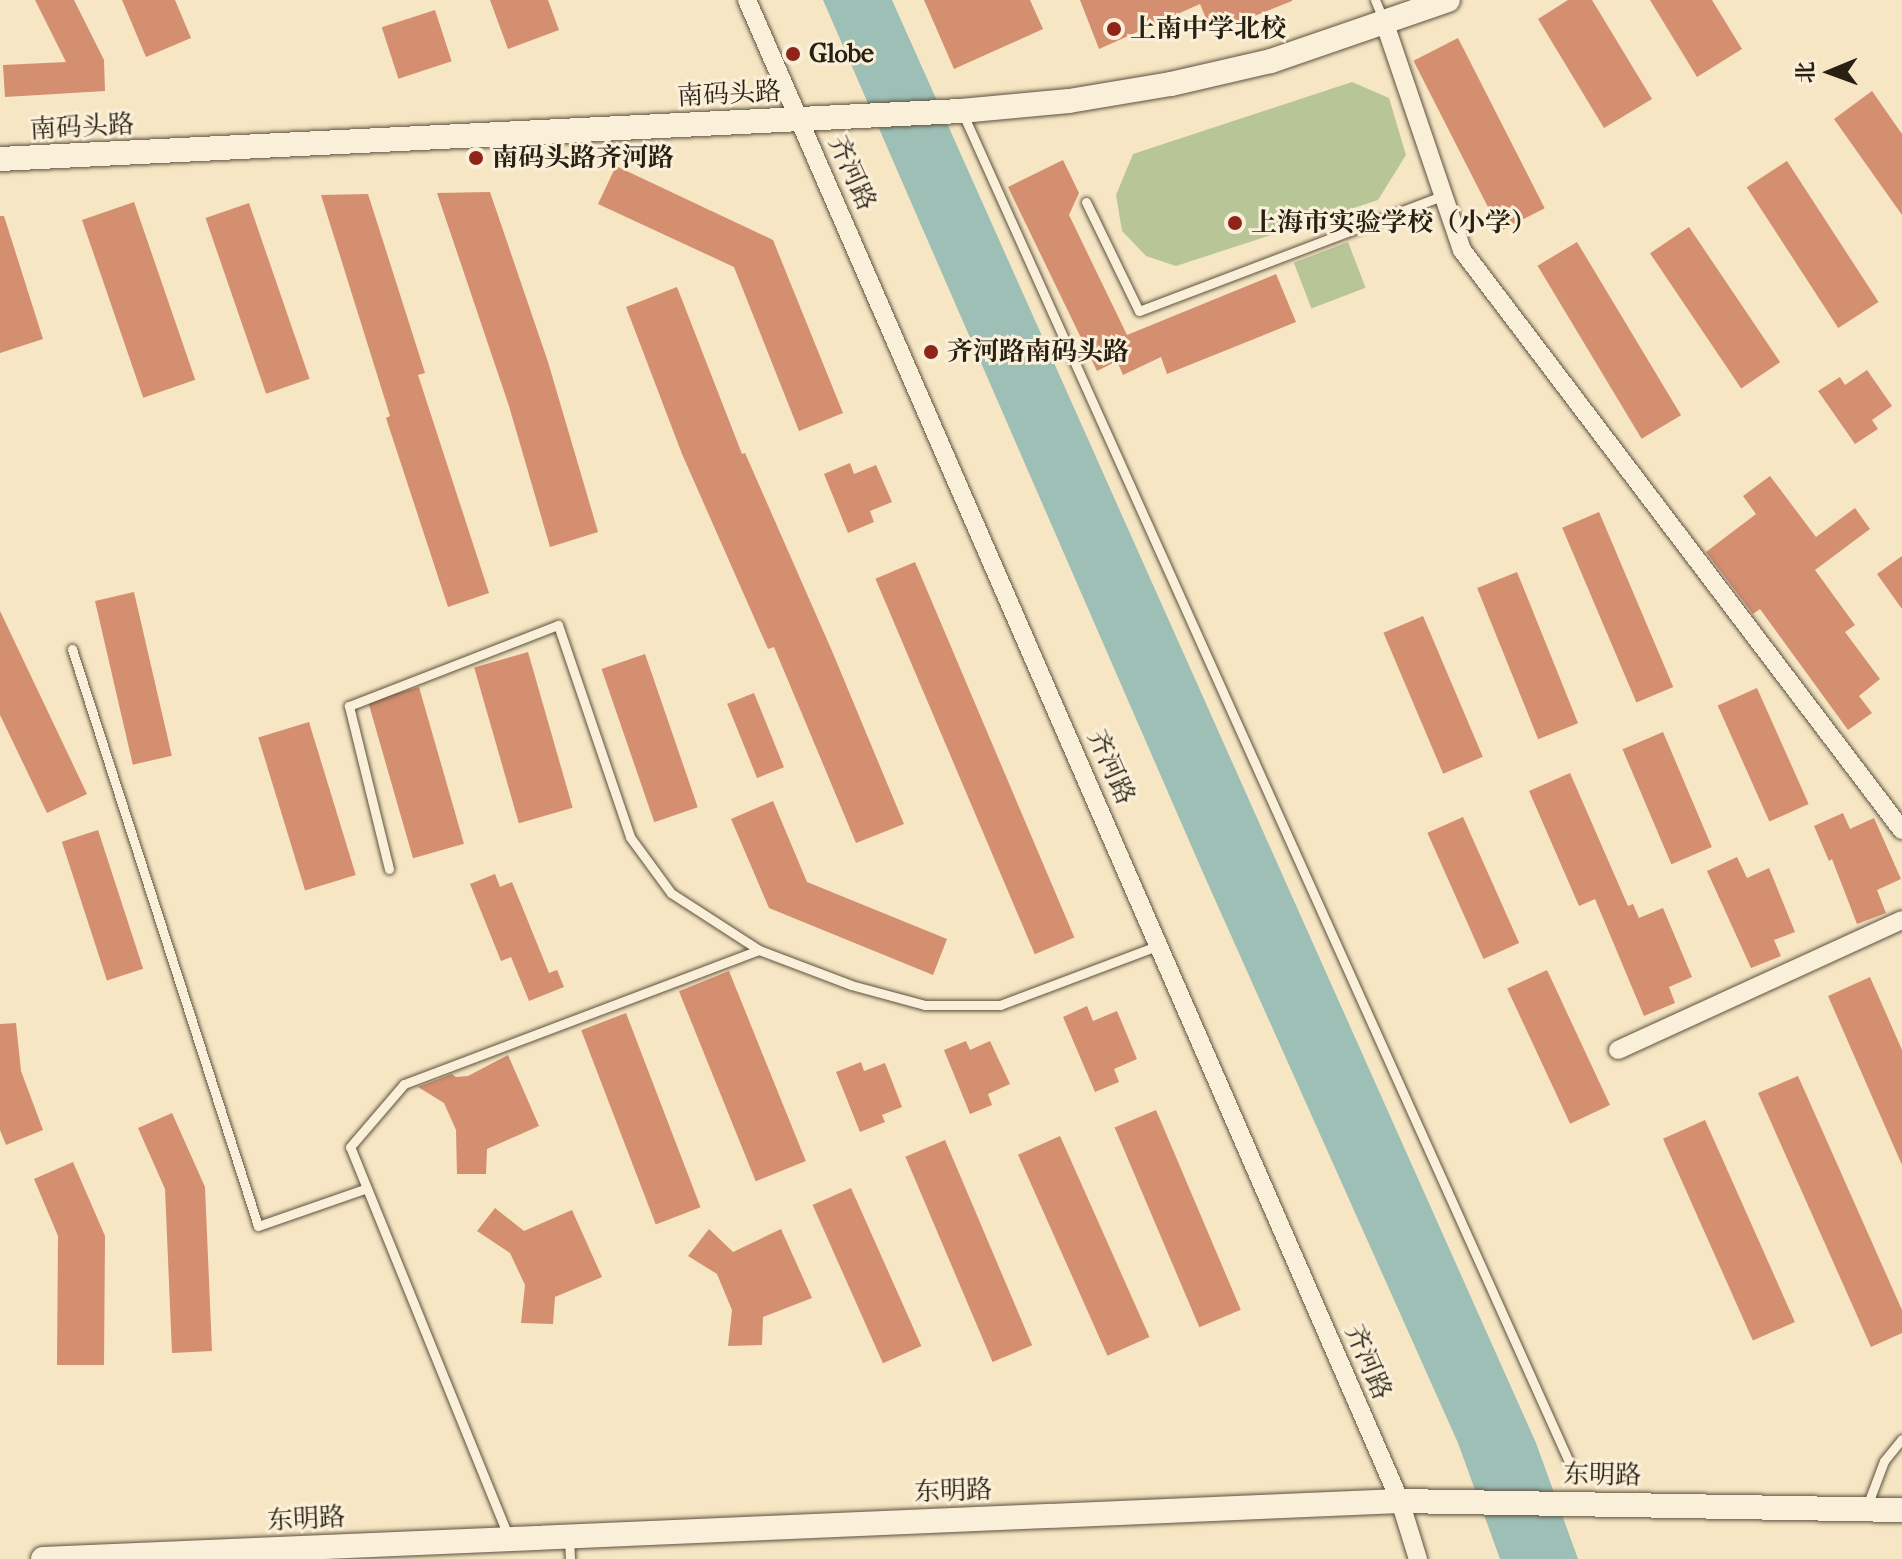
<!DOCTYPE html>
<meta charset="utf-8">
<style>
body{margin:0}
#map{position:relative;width:1902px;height:1559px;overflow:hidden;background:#f7e6c3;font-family:"IM FELL French Canon","Noto Serif SC",serif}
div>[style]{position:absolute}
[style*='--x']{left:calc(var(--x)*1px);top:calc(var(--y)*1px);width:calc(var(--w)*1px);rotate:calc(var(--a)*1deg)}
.green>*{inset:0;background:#b8c697;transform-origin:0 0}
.water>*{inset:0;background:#9dbfb5}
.building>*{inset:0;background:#d48e70;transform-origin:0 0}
.roads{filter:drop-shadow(0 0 2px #5c5240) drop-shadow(0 0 2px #5c5240)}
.lane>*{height:9px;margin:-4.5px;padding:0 4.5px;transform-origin:4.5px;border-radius:4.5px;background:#faefd8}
.street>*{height:18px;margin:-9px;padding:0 9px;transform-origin:9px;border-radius:9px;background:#faefd8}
.secondary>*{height:24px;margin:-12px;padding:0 12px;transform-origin:12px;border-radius:12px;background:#faefd8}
.dots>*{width:22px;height:22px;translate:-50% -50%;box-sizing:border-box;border:4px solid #faefd8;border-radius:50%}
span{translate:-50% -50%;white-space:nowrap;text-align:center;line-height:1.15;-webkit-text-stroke:6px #faefd8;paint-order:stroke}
.poi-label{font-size:26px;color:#292014;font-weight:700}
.left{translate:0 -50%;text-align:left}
.street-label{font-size:26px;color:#292014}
.north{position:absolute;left:1790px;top:32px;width:80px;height:80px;-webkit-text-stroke:6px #faefd8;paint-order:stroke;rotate:269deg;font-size:22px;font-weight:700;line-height:32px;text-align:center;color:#292014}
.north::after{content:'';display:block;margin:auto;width:28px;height:36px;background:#292014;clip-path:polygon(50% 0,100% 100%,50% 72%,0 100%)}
</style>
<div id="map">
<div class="green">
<i style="clip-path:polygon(1352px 82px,1389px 98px,1406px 155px,1378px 200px,1176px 266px,1146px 256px,1122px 231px,1116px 195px,1133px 154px)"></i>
<i style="left:1348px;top:242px;width:49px;height:58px;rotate:69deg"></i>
</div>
<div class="water">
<i style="clip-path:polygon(823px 0,892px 0,1536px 1443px,1578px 1559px,1500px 1559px,1458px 1443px,1204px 875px)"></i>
</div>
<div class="building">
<i style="clip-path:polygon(35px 0,74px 0,104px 60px,105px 91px,5px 97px,3px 65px,66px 62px)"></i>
<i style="clip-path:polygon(122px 0,175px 0,191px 38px,146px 57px)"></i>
<i style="clip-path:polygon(490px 0,548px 0,559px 30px,508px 49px)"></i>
<i style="clip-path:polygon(924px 0,1030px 0,1043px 29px,954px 69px)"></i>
<i style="clip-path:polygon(1080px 0,1292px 0,1292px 1px,1212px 33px,1200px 4px,1099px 49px)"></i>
<i style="clip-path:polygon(1568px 0,1592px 0,1652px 99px,1604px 128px,1538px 19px)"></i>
<i style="clip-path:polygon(1650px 0,1712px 0,1742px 49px,1697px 77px)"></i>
<i style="left:435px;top:10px;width:54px;height:56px;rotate:72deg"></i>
<i style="left:1458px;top:38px;width:191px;height:50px;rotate:63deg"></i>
<i style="clip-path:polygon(1872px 91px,1902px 134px,1902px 215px,1834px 119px)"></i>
<i style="clip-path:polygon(1063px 160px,1079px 193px,1069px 215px,1127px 335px,1276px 274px,1296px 322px,1167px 374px,1161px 357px,1123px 375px,1117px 361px,1097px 371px,1008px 187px)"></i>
<i style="left:1787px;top:161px;width:168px;height:48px;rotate:57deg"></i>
<i style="clip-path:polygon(616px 166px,773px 240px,843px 413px,799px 431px,734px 267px,598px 204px)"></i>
<i style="clip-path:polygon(490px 192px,548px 362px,598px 532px,550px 547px,509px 406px,437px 193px)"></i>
<i style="clip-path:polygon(368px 194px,425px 373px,418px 375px,489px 593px,448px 607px,386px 418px,390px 416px,321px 195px)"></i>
<i style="left:134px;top:202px;width:188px;height:55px;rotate:71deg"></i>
<i style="left:249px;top:203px;width:186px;height:46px;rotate:71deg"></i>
<i style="clip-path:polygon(0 216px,4px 216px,43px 339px,0 353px)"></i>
<i style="left:1689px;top:227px;width:163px;height:47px;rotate:56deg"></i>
<i style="left:1577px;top:242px;width:202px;height:46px;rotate:59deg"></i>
<i style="clip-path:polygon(677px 287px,742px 454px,745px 453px,832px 651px,904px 824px,856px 843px,774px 647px,768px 649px,682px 454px,626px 307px)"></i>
<i style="clip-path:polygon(1867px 370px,1892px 406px,1872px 420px,1878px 429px,1855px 444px,1818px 391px,1840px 377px,1845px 385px)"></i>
<i style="clip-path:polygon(850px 463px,854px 474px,876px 465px,892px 502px,870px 511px,874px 522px,848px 533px,824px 474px)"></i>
<i style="clip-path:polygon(1770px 476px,1816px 537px,1855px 508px,1870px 529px,1815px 570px,1855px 625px,1845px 632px,1880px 679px,1859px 696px,1872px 713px,1848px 730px,1760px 609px,1753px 614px,1706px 552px,1756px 514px,1743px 496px)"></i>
<i style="left:1599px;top:512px;width:190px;height:40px;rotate:67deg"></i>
<i style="clip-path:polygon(1902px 556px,1902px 609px,1877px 574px)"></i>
<i style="left:915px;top:562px;width:408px;height:43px;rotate:67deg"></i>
<i style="left:1517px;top:572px;width:163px;height:43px;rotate:68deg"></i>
<i style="left:134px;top:592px;width:168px;height:40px;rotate:77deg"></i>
<i style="clip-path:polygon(0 611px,87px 794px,47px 813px,0 715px)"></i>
<i style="left:1423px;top:616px;width:153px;height:43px;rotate:67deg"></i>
<i style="left:528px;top:652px;width:162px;height:56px;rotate:74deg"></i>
<i style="left:645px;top:654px;width:162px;height:46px;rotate:71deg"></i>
<i style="left:419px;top:687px;width:163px;height:53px;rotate:74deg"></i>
<i style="left:1757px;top:688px;width:127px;height:43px;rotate:66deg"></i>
<i style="left:754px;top:693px;width:80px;height:29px;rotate:68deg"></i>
<i style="left:309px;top:722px;width:160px;height:53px;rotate:73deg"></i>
<i style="left:1663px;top:732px;width:125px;height:44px;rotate:67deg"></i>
<i style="clip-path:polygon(1570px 773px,1628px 906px,1633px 904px,1639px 918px,1663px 908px,1692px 977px,1669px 987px,1675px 1003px,1644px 1016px,1595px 899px,1579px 906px,1529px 791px)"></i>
<i style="clip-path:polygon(773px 801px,807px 882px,947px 939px,933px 975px,769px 908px,731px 819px)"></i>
<i style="clip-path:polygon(1843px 813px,1850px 829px,1874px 818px,1901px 879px,1877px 890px,1886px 913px,1857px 924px,1832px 859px,1829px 861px,1814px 826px)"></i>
<i style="left:1463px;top:817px;width:138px;height:39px;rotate:66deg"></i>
<i style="left:98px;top:830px;width:146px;height:38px;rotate:72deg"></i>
<i style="clip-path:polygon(1737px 857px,1747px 878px,1769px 868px,1795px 932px,1774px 940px,1781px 956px,1751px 968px,1707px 871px)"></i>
<i style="clip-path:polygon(495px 874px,500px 887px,512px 882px,549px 973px,557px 970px,564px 987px,529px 1001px,511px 957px,501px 961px,470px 884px)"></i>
<i style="left:1547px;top:970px;width:149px;height:44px;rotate:65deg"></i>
<i style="left:729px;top:971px;width:205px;height:54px;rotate:68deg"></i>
<i style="clip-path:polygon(1870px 977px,1902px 1050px,1902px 1165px,1828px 996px)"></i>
<i style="clip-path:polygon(1087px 1006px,1093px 1021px,1117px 1011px,1137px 1059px,1114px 1069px,1119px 1082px,1095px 1092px,1063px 1017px)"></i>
<i style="left:626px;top:1013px;width:208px;height:48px;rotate:69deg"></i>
<i style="clip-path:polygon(16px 1023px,21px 1071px,43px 1130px,6px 1145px,0 1130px,0 1024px)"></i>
<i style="clip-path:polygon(966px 1041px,970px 1050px,990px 1041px,1010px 1084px,988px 1094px,992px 1105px,970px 1114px,944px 1050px)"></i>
<i style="clip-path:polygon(508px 1055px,539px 1126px,487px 1149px,486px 1174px,457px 1174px,456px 1130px,444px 1103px,418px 1087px,452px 1074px,456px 1077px,468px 1076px)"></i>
<i style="clip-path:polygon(861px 1062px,864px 1071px,885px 1063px,902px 1107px,882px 1115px,885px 1122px,860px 1132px,836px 1072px)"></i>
<i style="clip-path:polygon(1798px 1076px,1902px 1310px,1902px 1333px,1871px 1347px,1758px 1093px)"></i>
<i style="left:1156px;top:1110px;width:217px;height:45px;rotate:67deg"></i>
<i style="clip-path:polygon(172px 1113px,205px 1187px,212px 1351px,172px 1353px,165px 1189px,138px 1128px)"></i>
<i style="left:1705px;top:1120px;width:221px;height:46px;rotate:66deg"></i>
<i style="left:1060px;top:1136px;width:220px;height:46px;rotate:66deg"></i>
<i style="left:945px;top:1140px;width:223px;height:43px;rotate:67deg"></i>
<i style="clip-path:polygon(73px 1162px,105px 1236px,104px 1365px,57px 1365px,58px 1236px,34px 1179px)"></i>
<i style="left:851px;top:1188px;width:173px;height:42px;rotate:66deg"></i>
<i style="clip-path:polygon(495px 1208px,524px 1231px,572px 1210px,602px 1277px,555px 1297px,553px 1324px,521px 1323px,525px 1285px,510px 1253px,477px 1231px)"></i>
<i style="clip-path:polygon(709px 1229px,733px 1252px,781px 1229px,812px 1298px,763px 1317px,762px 1345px,728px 1346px,732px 1310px,717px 1274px,688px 1256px)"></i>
</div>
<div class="roads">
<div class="lane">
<i style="--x:1375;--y:0;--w:23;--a:67"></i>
<i style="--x:963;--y:114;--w:1478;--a:65.79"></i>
<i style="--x:1086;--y:202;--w:121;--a:64.1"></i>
<i style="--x:1139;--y:311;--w:326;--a:-20.8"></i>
<i style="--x:72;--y:649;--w:606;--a:72.13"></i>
<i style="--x:258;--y:1226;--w:115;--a:-19.2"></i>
<i style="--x:389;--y:869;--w:168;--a:-103.8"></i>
<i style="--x:349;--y:706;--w:224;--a:-21.2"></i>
<i style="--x:558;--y:625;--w:224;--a:71.2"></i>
<i style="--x:630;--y:837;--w:69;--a:53.8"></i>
<i style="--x:671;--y:893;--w:105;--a:32.9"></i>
<i style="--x:759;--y:950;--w:98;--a:20.8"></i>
<i style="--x:851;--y:985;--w:77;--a:15.1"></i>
<i style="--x:925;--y:1005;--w:75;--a:0"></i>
<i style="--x:1000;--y:1005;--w:171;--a:-20.6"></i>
<i style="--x:1867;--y:1506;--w:48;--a:-69.3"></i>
<i style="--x:1884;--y:1461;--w:28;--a:-51"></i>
<i style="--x:509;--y:1538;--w:422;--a:-112.1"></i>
<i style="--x:350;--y:1147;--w:83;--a:-49.4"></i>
<i style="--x:404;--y:1084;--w:379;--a:-20.7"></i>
<i style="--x:569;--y:1539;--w:20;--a:87"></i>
</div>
<div class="street">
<i style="--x:747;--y:0;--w:1637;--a:66.49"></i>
<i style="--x:1400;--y:1501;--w:61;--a:72.8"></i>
<i style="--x:1385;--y:24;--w:239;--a:71.2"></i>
<i style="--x:1462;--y:250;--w:728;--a:52.82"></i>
<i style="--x:1618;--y:1050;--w:312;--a:-24.6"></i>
</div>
<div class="secondary">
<i style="--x:0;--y:159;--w:962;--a:-2.86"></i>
<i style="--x:961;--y:111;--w:108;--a:-5.3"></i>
<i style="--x:1069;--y:101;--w:103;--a:-9.5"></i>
<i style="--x:1171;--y:84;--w:103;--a:-13"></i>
<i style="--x:1271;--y:61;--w:187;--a:-19"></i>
<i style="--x:43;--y:1559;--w:1358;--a:-2.45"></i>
<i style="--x:1400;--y:1501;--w:502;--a:1.03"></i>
</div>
</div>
<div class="dots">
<i style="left:1114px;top:29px;background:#8f2418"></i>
<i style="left:793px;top:54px;background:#8f2418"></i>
<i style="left:476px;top:158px;background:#8f2418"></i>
<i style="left:1235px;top:223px;background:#8f2418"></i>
<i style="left:931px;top:352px;background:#8f2418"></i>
</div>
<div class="poi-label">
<span class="left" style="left:1130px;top:29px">上南中学北校</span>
<span class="left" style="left:809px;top:54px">Globe</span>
<span class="left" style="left:492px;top:158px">南码头路齐河路</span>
<span class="left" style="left:1251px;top:223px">上海市实验学校（小学）</span>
<span class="left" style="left:947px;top:352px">齐河路南码头路</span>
</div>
<div class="street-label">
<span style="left:729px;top:94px;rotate:-3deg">南码头路</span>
<span style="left:82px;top:127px;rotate:-3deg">南码头路</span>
<span style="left:852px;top:173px;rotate:66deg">齐河路</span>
<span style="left:1111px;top:767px;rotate:66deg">齐河路</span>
<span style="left:1368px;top:1362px;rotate:67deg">齐河路</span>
<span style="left:1602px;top:1475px;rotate:1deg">东明路</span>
<span style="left:953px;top:1491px;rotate:-2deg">东明路</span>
<span style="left:306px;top:1519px;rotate:-3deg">东明路</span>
</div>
<div class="north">北</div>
</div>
